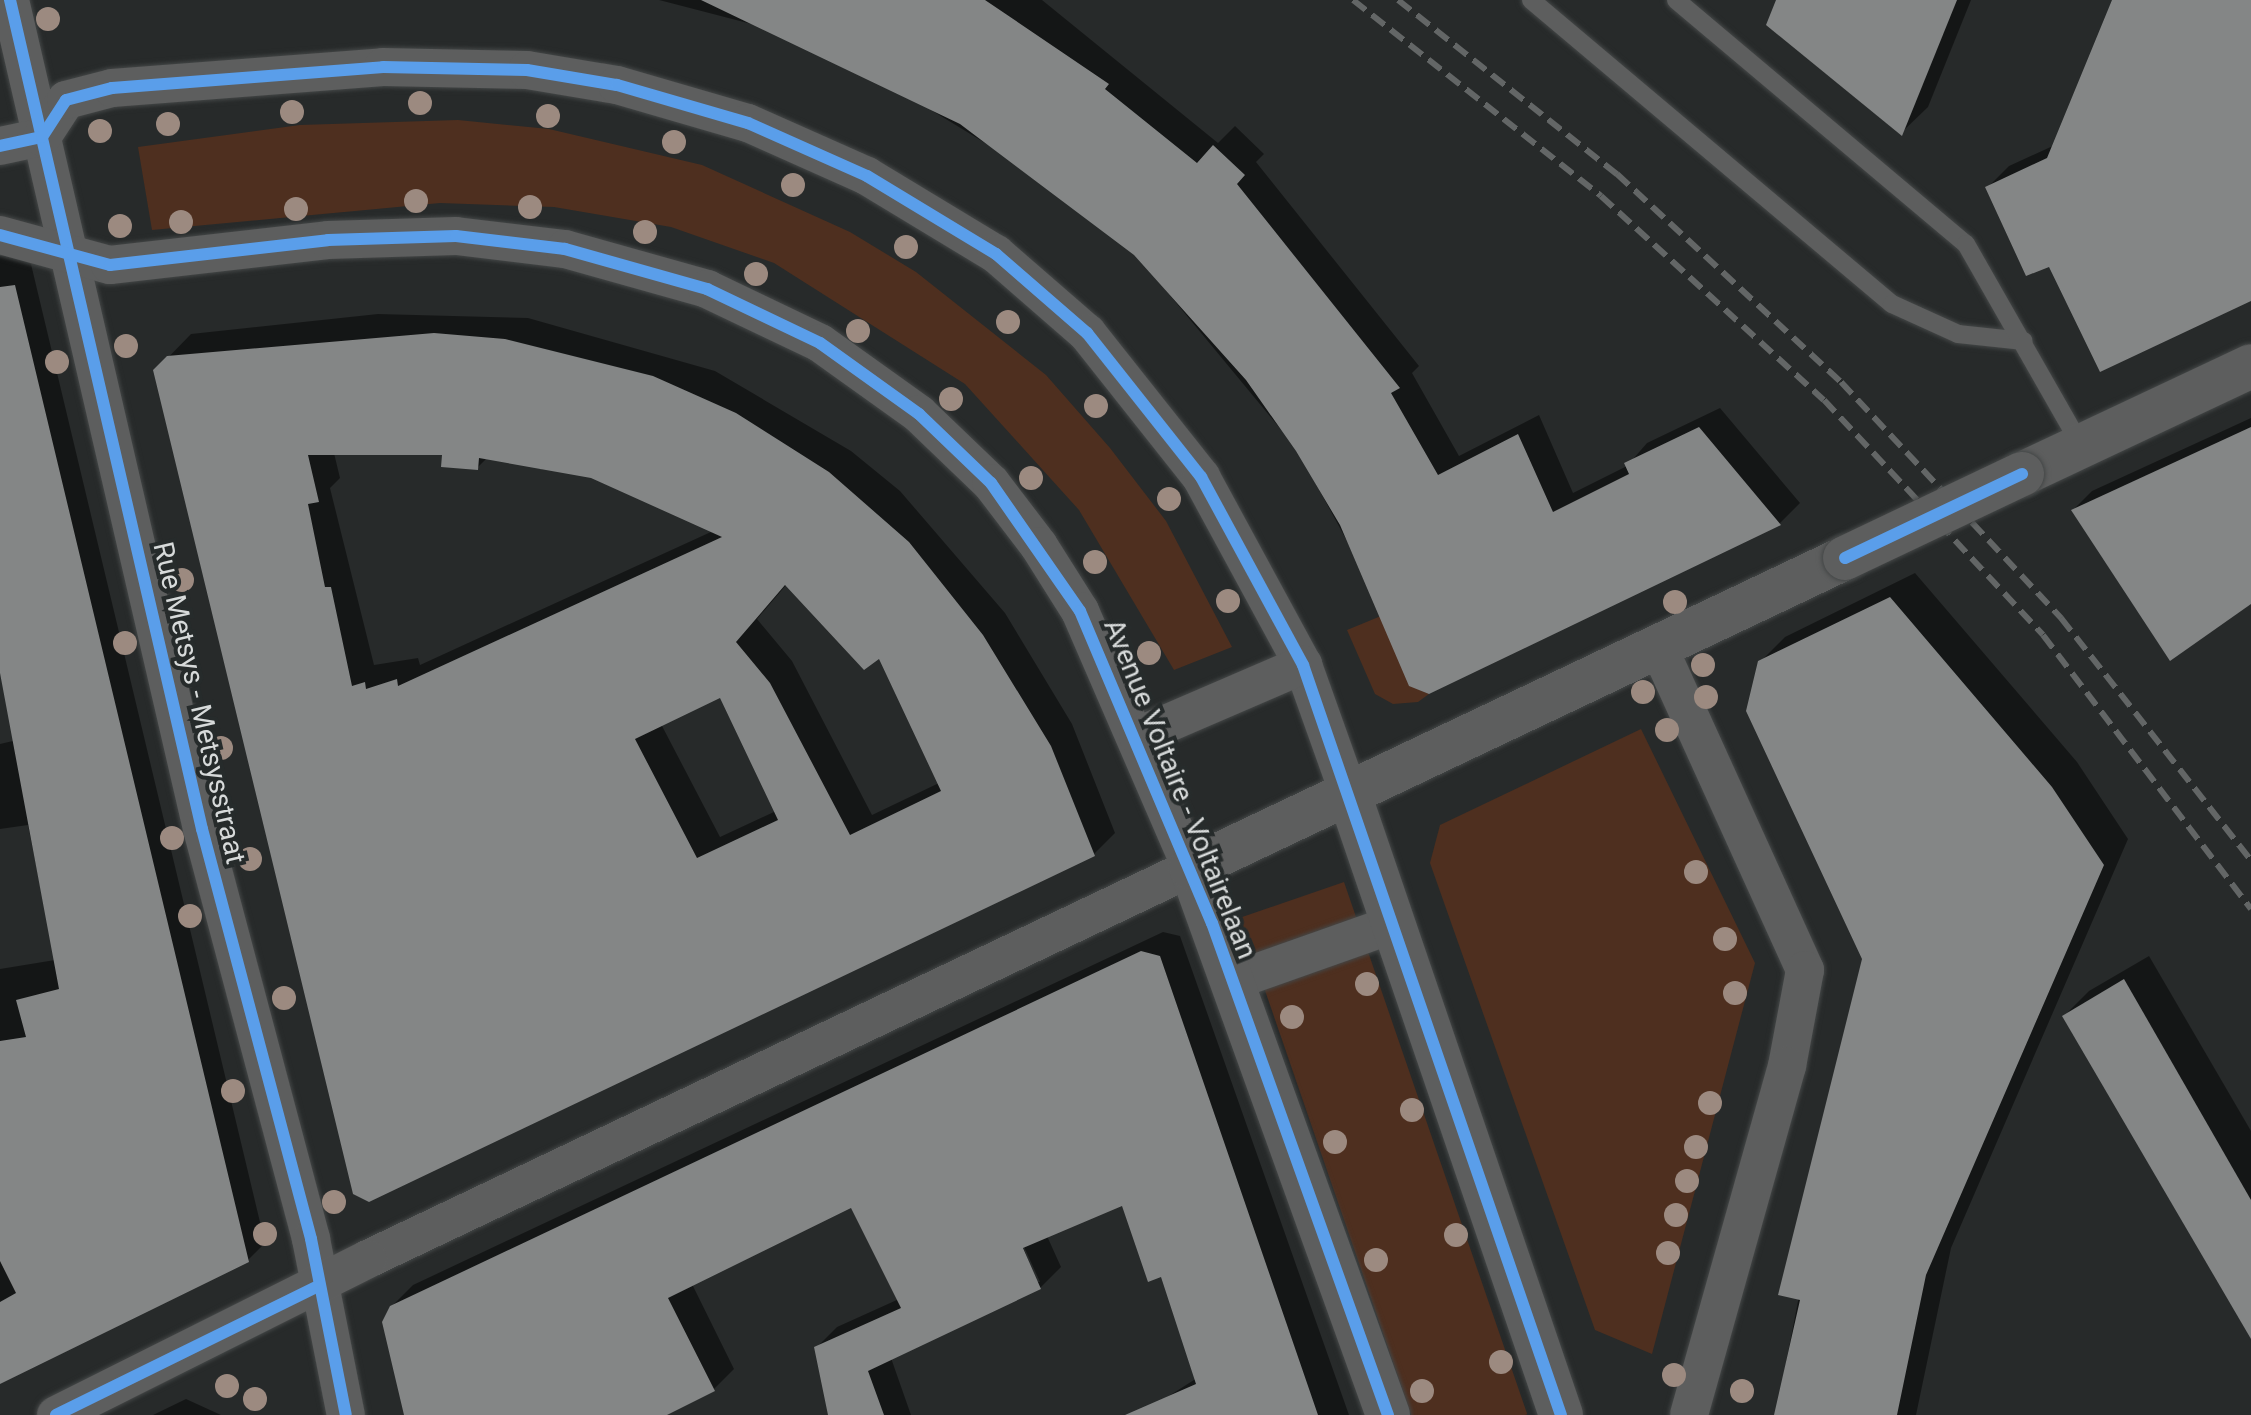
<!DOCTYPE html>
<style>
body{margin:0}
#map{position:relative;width:2251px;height:1415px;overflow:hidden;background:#272a2a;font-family:Roboto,sans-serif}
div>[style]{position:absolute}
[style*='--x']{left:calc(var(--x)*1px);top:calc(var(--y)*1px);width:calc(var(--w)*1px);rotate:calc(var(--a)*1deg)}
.green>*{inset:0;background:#4e2f1f;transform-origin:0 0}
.shadow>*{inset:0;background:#0007}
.building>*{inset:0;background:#848686}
.roads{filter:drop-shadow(0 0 2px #444747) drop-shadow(0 0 2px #444747)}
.lane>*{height:18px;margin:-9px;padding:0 9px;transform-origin:9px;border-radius:9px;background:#5d5e5e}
.street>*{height:38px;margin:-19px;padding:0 19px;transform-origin:19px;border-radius:19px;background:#5d5e5e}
.secondary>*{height:44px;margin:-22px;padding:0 22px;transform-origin:22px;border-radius:22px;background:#5d5e5e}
.rail>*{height:6px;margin-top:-3px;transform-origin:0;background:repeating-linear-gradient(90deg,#636666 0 16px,transparent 0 24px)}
.bridges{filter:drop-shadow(0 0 2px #444747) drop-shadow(0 0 2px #444747)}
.secondary-bridge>*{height:44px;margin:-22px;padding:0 22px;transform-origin:22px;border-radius:22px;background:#5d5e5e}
.cycleway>*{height:12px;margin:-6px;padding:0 6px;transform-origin:6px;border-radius:6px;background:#5a9eea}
.trees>*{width:24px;height:24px;margin:-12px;border-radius:50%;background:#9c8a80}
span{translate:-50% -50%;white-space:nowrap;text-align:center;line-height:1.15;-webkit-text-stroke:8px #262b2b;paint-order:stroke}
.street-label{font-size:28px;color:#d7dada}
</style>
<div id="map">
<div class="green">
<i style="clip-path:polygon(458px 120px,549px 129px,702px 165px,850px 232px,916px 272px,1046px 375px,1110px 448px,1166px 521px,1232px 647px,1174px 670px,1079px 510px,965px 384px,774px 263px,671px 227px,554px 207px,440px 203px,152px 230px,138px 147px,300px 125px)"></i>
<i style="clip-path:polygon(1381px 616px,1409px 685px,1429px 694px,1418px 702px,1393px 704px,1375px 694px,1347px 630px)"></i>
<i style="clip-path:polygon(1641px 729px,1755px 963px,1652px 1354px,1595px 1330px,1430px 863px,1440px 825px)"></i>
<i style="left:1344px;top:882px;width:563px;height:110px;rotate:71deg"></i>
</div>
<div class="shadow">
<i style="clip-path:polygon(659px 0,1042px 0,1218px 143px,1235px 126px,1264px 154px,1256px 162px,1419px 366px,1412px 373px,1459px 456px,1539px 415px,1573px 493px,1627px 466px,1647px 443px,1720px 408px,1800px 503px,1780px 523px,1429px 692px,1297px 449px,1135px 253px,1041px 177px,885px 82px,767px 28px)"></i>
<i style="clip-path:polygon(1778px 0,1971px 0,1928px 107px,1901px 133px)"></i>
<i style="clip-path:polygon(2114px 0,2251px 0,2251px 299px,1987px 188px,2009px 166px,2055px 145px)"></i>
<i style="clip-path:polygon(17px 255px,31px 264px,265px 1243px,248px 1260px,0 1382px,0 969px,55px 960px,28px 825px,0 829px,0 744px,17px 740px,0 672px,0 256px)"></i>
<i style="clip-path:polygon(evenodd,378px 314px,528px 318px,715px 371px,851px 451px,900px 491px,1005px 613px,1072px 724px,1115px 833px,1093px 855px,369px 1199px,155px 371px,191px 334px,378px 314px,334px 453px,444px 453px,477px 468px,488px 457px,592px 477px,713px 531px,420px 665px,418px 658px,374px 665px,330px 488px,340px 478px,334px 453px,378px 314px,787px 584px,880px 656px,939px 783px,872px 815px,792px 661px,757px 619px,787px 584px,378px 314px,721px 696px,776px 811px,720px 837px,661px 724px,721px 696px)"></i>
<i style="clip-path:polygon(2251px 418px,2251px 602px,2073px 510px,2092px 491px)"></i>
<i style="clip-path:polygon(1915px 573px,2077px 762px,2128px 839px,1951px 1248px,1916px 1415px,1776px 1415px,1864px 959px,1760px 662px,1785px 637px)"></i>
<i style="clip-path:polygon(evenodd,1163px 932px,1180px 936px,1349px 1415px,1139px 1415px,1197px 1378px,1162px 1274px,1123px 1203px,1047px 1236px,1061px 1267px,1040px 1288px,891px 1358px,911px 1415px,830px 1415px,816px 1348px,837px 1327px,899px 1299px,852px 1205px,692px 1284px,734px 1369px,714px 1389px,663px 1415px,406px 1415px,391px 1307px,413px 1285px,1163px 932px,1020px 1238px,1040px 1282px,1036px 1282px,1020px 1238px)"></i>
<i style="clip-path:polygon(2149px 956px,2251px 1131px,2251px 1335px,2064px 1016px,2089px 991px)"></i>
<i style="clip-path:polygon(186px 1399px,221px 1415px,153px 1415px)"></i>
</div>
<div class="building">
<i style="clip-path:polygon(701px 0,985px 0,1109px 84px,1105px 89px,1197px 163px,1213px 145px,1245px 175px,1237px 184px,1400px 388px,1391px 393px,1438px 475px,1518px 434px,1553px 512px,1629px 474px,1624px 463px,1699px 427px,1781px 525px,1429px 694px,1409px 686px,1340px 525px,1296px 451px,1246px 380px,1134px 255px,960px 124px)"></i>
<i style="clip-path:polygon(1776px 0,1957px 0,1902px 136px,1766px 25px)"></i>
<i style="clip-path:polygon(2112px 0,2251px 0,2251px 301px,2100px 372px,2049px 267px,2026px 276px,1985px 187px,2047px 158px)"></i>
<i style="clip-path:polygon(15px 285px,249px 1262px,0 1384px,0 1302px,16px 1293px,0 1261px,0 1041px,26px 1037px,16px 1000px,59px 989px,0 673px,0 287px)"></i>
<i style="clip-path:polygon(evenodd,434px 333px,505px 339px,653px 376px,736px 413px,829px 472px,909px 542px,983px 635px,1051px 746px,1095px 856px,369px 1202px,353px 1194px,153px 370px,167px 356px,434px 333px,308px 455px,442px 455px,441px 467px,478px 470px,479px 458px,591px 478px,722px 537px,398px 686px,397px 679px,366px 689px,365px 682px,352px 686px,331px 587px,325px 587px,308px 504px,319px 502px,308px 455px,434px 333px,785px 585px,864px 670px,879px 659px,941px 791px,850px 835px,770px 683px,736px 642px,785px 585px,434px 333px,720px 698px,778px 820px,697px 858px,635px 739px,720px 698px)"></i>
<i style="clip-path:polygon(2251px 427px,2251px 604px,2170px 661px,2071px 510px)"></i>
<i style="clip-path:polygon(1890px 597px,2052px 787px,2104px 865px,1926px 1275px,1897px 1415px,1774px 1415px,1800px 1300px,1778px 1295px,1862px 959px,1746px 711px,1758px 661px)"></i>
<i style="clip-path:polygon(1141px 951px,1160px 956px,1318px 1415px,1125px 1415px,1196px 1384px,1161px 1277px,1148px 1282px,1122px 1206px,1023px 1248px,1041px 1289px,868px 1371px,884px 1415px,828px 1415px,814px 1347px,901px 1308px,851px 1208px,668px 1298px,715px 1391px,667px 1415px,404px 1415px,382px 1322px,390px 1306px)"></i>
<i style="clip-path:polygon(2124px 979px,2251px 1200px,2251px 1339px,2062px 1016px)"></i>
</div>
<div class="roads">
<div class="lane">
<i style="--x:1531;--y:0;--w:472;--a:40.1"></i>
<i style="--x:1892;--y:304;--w:72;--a:24.4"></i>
<i style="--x:1958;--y:334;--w:66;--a:6.1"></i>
<i style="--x:1676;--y:0;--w:379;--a:40.1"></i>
<i style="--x:1966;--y:244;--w:232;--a:60.3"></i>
</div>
<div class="street">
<i style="--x:10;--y:0;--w:851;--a:76.96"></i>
<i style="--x:202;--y:829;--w:424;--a:75.1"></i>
<i style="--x:311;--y:1239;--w:179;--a:78.8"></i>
<i style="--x:0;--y:146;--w:43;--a:-12.1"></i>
<i style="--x:42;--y:137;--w:44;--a:-57"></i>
<i style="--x:66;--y:100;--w:48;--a:-14.6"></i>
<i style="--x:112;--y:88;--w:272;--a:-4.4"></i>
<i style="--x:383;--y:67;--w:144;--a:1.2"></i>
<i style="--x:527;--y:70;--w:91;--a:9.5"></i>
<i style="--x:617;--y:85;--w:136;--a:16.2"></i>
<i style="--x:748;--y:123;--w:130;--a:24"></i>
<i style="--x:867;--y:176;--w:151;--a:31.2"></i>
<i style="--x:996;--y:254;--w:121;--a:41"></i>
<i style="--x:1087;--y:333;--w:184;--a:51.6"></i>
<i style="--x:1201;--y:477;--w:214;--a:61.5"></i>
<i style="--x:1303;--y:665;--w:137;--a:70.4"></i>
<i style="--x:0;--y:235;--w:114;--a:15.3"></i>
<i style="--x:110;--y:265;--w:219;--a:-6.5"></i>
<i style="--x:328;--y:240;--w:128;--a:-1.8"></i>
<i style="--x:456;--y:236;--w:110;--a:6.8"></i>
<i style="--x:565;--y:249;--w:148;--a:15.7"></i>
<i style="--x:707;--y:289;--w:125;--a:25.5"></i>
<i style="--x:820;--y:343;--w:122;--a:35.6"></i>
<i style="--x:919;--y:414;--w:100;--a:43.8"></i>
<i style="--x:991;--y:483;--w:79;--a:52.7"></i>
<i style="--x:1039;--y:546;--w:77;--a:57.8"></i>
<i style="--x:1080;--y:611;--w:280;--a:66.6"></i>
<i style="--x:1191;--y:868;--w:911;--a:154.59"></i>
<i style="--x:368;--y:1259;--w:349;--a:153.4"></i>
<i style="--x:1658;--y:646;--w:356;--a:65.6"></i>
<i style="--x:1805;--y:970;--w:98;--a:100.6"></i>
<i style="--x:1787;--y:1066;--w:362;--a:105.7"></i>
<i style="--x:1138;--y:736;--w:180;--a:-23.3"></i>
<i style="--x:1233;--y:981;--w:168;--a:-19.5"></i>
</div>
<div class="secondary">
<i style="--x:2022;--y:474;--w:253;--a:-25.2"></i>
<i style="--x:1349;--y:794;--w:656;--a:71.15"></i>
<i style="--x:1388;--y:1415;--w:581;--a:-109.81"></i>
<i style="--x:1191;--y:868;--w:724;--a:-25.36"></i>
</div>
</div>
<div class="rail">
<i style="--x:1353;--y:0;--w:316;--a:38.3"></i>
<i style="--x:1601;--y:196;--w:302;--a:42.5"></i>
<i style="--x:1824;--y:400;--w:321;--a:47"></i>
<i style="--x:2043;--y:635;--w:344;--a:52.8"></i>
<i style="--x:1398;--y:0;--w:280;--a:38.5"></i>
<i style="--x:1617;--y:174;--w:306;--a:42.9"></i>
<i style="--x:1841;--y:382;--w:323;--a:47"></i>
<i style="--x:2061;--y:618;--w:308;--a:51.9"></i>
</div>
<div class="bridges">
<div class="secondary-bridge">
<i style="--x:1845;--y:558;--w:196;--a:-25.4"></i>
</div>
</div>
<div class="cycleway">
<i style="--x:10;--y:0;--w:851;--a:76.96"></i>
<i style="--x:202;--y:829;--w:424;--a:75.1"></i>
<i style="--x:311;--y:1239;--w:179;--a:78.8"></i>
<i style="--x:0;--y:146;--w:43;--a:-12.1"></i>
<i style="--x:42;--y:137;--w:44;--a:-57"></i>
<i style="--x:66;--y:100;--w:48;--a:-14.6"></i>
<i style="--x:112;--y:88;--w:272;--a:-4.4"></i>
<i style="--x:383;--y:67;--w:144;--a:1.2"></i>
<i style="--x:527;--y:70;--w:91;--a:9.5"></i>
<i style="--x:617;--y:85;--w:136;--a:16.2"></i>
<i style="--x:748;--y:123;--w:130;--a:24"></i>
<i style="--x:867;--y:176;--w:151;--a:31.2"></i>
<i style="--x:996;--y:254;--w:121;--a:41"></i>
<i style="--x:1087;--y:333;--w:184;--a:51.6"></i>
<i style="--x:1201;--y:477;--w:214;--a:61.5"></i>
<i style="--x:1303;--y:665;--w:793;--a:71.02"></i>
<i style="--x:0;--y:235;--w:114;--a:15.3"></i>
<i style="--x:110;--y:265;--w:219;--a:-6.5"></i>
<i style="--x:328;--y:240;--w:128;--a:-1.8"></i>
<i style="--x:456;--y:236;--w:110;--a:6.8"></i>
<i style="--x:565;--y:249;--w:148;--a:15.7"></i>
<i style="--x:707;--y:289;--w:125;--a:25.5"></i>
<i style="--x:820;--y:343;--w:122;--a:35.6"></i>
<i style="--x:919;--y:414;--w:100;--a:43.8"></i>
<i style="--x:991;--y:483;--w:156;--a:55.2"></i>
<i style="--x:1080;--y:611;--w:339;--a:67.1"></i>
<i style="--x:1212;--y:923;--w:523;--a:70.32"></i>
<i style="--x:1845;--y:558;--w:196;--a:-25.4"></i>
<i style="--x:56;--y:1415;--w:292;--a:-26.2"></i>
</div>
<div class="trees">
<i style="left:48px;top:19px"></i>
<i style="left:420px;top:103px"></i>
<i style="left:292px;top:112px"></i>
<i style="left:548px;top:116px"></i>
<i style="left:168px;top:124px"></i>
<i style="left:100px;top:131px"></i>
<i style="left:674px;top:142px"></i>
<i style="left:793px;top:185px"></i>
<i style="left:416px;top:201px"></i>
<i style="left:530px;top:207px"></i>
<i style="left:296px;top:209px"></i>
<i style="left:181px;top:222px"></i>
<i style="left:120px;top:226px"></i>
<i style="left:645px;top:232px"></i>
<i style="left:906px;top:247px"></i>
<i style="left:756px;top:274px"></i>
<i style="left:1008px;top:322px"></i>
<i style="left:858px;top:331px"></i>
<i style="left:126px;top:346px"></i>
<i style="left:57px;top:362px"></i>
<i style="left:951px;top:399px"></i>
<i style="left:1096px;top:406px"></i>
<i style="left:1031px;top:478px"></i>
<i style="left:1169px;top:499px"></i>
<i style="left:1095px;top:562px"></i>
<i style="left:182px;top:580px"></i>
<i style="left:1228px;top:601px"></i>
<i style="left:1675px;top:602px"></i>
<i style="left:125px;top:643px"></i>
<i style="left:1149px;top:653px"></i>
<i style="left:1703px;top:665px"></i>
<i style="left:1643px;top:692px"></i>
<i style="left:1706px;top:697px"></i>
<i style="left:1667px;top:730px"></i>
<i style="left:221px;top:748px"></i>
<i style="left:172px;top:838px"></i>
<i style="left:250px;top:859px"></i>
<i style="left:1696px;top:872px"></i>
<i style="left:190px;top:916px"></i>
<i style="left:1725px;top:939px"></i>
<i style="left:1367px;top:984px"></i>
<i style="left:1735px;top:993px"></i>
<i style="left:284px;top:998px"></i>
<i style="left:1292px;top:1017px"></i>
<i style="left:233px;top:1091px"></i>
<i style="left:1710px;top:1103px"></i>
<i style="left:1412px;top:1110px"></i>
<i style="left:1335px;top:1142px"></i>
<i style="left:1696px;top:1147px"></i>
<i style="left:1687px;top:1181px"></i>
<i style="left:334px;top:1202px"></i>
<i style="left:1676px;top:1215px"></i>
<i style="left:265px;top:1234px"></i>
<i style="left:1456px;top:1235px"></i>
<i style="left:1668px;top:1253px"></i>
<i style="left:1376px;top:1260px"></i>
<i style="left:1501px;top:1362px"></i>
<i style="left:1674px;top:1375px"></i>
<i style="left:227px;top:1386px"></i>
<i style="left:1422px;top:1391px"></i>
<i style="left:1742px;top:1391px"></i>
<i style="left:255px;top:1399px"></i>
</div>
<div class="street-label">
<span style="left:199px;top:703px;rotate:77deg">Rue Metsys - Metsysstraat</span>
<span style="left:1180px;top:789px;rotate:68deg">Avenue Voltaire - Voltairelaan</span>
</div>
</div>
